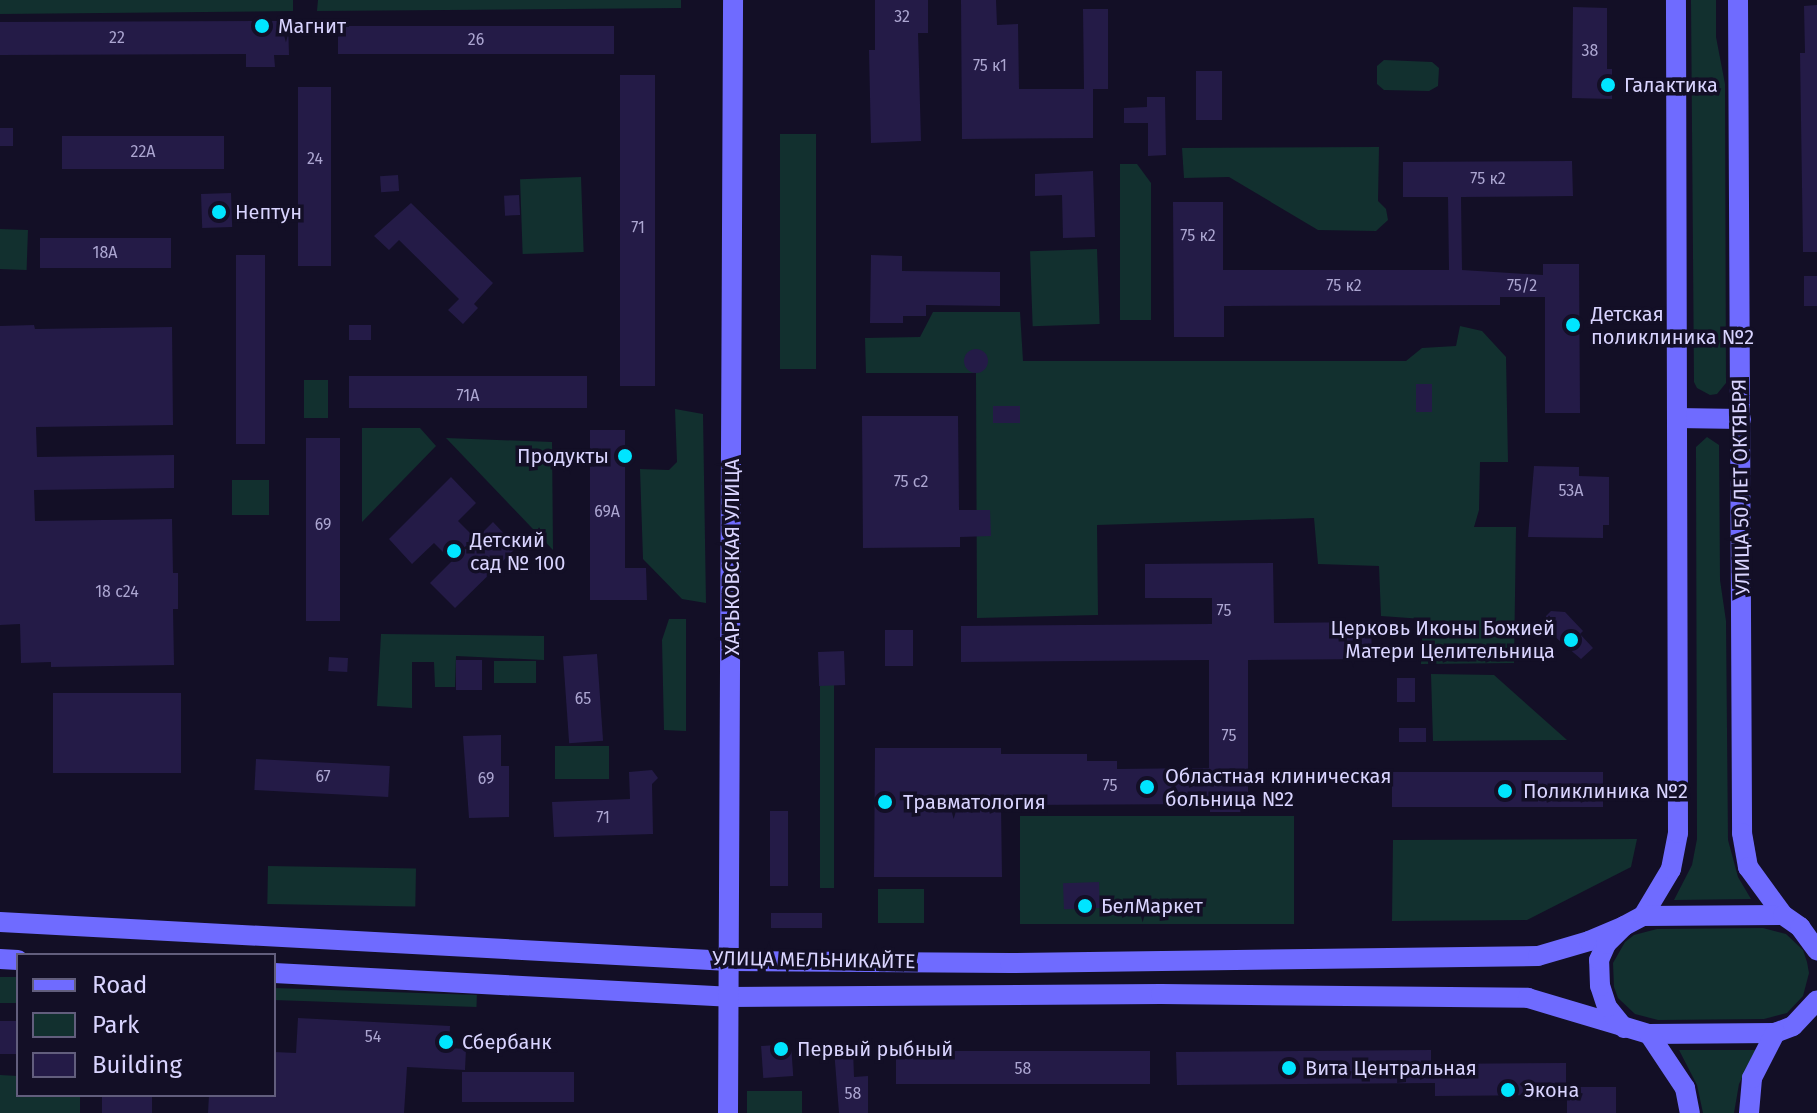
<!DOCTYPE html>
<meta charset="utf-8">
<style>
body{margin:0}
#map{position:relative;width:1817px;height:1113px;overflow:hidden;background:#130f26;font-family:"Fira Sans",sans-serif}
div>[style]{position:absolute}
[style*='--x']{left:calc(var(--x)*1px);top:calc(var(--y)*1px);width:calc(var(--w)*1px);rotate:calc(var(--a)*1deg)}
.green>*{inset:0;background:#12302f;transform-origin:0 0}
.building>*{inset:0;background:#241b47;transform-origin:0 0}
.round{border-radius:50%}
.secondary>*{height:20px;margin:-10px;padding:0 10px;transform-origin:10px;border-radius:10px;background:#6f6bff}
.dots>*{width:22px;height:22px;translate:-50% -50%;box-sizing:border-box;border:4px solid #130f26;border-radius:50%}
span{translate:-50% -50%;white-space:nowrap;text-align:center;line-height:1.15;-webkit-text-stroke:7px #130f26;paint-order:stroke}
.number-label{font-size:16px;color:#aca6d1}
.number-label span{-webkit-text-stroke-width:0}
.poi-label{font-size:20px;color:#d9d4ff}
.left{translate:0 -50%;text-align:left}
.right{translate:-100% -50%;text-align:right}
.street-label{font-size:20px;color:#d9d4ff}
.legend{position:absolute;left:16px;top:953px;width:260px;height:144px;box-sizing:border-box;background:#130f26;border:2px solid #625e7d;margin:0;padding:10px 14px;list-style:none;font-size:24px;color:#d9d4ff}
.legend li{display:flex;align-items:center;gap:16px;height:40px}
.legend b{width:40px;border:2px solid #625e7d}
</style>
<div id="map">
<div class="green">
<i style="clip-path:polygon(0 0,293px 0,293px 11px,0 14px)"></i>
<i style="clip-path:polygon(318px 0,681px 0,681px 8px,317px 11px)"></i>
<i style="clip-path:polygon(1691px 0,1716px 0,1716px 37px,1725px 84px,1726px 383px,1717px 394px,1710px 395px,1697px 388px,1694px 382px)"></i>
<i style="clip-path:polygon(1384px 60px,1432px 62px,1439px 68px,1438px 86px,1429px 91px,1384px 90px,1377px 84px,1377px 66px)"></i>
<i style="left:816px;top:134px;width:235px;height:36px;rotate:90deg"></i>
<i style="clip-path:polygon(1379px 147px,1378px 201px,1386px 209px,1388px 220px,1376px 231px,1318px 230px,1229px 177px,1184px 178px,1182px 148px)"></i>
<i style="clip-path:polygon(1120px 164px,1137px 164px,1151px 183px,1151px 320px,1120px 320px)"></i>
<i style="left:581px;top:177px;width:75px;height:61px;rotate:88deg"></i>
<i style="left:0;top:229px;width:28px;height:40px;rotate:2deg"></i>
<i style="left:1097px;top:249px;width:75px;height:67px;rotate:88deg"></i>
<i style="clip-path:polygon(933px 312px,1020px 312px,1023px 361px,1406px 361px,1422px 348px,1456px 346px,1460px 326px,1482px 331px,1506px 357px,1508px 462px,1480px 462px,1479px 510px,1474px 527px,1516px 527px,1514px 663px,1421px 664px,1423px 619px,1381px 616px,1379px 566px,1318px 564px,1314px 518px,1097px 525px,1098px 615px,977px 618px,976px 373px,866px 373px,865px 338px,920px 337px)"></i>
<i style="left:304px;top:380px;width:24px;height:38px"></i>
<i style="clip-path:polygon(675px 409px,703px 414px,706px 603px,682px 599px,643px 559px,640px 469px,669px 470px,677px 462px)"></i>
<i style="clip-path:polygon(362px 428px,420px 428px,436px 446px,362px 522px)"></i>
<i style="clip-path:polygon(1707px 437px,1719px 445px,1720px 580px,1726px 621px,1728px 840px,1738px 877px,1751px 899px,1674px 900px,1692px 865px,1697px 839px,1696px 447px)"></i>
<i style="clip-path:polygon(446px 438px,552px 442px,553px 550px)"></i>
<i style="left:232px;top:480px;width:37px;height:35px"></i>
<i style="clip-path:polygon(669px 619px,686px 619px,686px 731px,664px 730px,662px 640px)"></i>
<i style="clip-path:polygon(381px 634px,544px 636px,544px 660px,456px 656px,455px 687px,435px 687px,434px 662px,412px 662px,412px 708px,377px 706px)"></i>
<i style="left:494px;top:661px;width:42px;height:22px"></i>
<i style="clip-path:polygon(1431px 674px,1494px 675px,1567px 740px,1433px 741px)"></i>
<i style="left:820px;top:685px;width:14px;height:203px"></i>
<i style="left:609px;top:746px;width:33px;height:54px;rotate:90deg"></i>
<i style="left:1294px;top:816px;width:108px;height:274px;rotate:90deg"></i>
<i style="clip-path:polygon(1637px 839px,1631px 867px,1527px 920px,1392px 921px,1393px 840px)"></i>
<i style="left:268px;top:866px;width:148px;height:38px;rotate:1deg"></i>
<i style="left:924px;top:889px;width:34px;height:46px;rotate:90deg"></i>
<i style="clip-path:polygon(1763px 928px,1786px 934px,1803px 950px,1807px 962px,1809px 973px,1803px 996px,1787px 1013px,1764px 1019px,1658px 1020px,1635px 1014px,1618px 998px,1614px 987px,1613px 963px,1625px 942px,1634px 935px,1657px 929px)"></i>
<i style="left:0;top:977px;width:18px;height:26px"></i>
<i style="left:274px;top:988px;width:203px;height:12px;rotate:2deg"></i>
<i style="clip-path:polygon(1679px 1050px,1756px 1050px,1739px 1084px,1734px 1113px,1703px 1113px,1697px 1085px)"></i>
<i style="clip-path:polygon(0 1075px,18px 1076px,18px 1095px,80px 1095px,80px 1113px,0 1113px)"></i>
<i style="left:747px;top:1091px;width:55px;height:22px"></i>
</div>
<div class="building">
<i style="clip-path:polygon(875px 0,928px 0,928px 33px,918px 33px,921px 141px,871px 143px,869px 50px,875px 50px)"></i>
<i style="clip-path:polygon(961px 0,996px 0,997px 25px,1018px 24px,1019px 89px,1084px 89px,1083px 9px,1108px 9px,1108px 89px,1093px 89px,1093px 138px,962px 139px)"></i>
<i style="clip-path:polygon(1817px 5px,1817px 252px,1803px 252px,1800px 53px,1805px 53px,1804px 6px)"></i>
<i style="clip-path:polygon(1573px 7px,1607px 8px,1607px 69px,1612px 69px,1612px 99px,1572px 98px)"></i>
<i style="clip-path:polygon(288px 21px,289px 55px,274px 55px,275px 67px,246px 67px,246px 54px,0 55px,0 22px)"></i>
<i style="left:338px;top:26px;width:276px;height:28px"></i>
<i style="left:1196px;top:71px;width:26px;height:49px"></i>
<i style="left:620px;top:75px;width:35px;height:311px"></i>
<i style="left:298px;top:87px;width:33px;height:179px"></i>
<i style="clip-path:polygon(1147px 97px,1165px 97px,1166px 155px,1148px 156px,1148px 123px,1124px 123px,1124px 108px,1147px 107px)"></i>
<i style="left:0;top:128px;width:13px;height:18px"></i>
<i style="left:62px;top:136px;width:162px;height:33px"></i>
<i style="clip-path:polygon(1572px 161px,1573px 196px,1461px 197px,1462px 270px,1543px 275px,1543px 264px,1579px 264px,1580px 413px,1545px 413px,1545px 297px,1500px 297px,1500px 305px,1224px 306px,1224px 337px,1174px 337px,1173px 202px,1223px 202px,1223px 270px,1449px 270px,1448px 197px,1403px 197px,1403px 162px)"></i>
<i style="clip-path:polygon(1093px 171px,1095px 237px,1063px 238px,1062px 195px,1035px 196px,1035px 174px)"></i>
<i style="left:398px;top:175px;width:16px;height:18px;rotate:86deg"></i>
<i style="left:231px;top:193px;width:34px;height:30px;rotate:88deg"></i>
<i style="left:519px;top:195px;width:20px;height:15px;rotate:87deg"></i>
<i style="clip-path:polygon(411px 203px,493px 283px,474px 304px,478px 308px,463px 324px,448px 310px,459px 299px,399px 240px,389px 250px,374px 236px)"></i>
<i style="left:40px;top:238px;width:131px;height:30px"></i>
<i style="left:236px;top:255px;width:29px;height:189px"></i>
<i style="clip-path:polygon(871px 255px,902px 256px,902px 271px,1000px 272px,1000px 306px,926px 305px,926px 316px,903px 316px,903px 323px,870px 323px)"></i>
<i style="left:1817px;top:276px;width:30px;height:13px;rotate:90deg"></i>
<i style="clip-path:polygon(34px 325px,35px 329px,172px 327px,173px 425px,36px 427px,37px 457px,174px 455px,174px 488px,34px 490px,35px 521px,172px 519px,173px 573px,178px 573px,178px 609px,173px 609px,174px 665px,51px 667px,51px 662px,21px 663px,20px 624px,0 625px,0 326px)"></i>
<i style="left:349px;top:325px;width:22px;height:15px"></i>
<i class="round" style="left:964px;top:349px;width:24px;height:24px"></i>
<i style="left:349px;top:376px;width:238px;height:32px"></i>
<i style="left:1416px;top:384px;width:16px;height:28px"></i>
<i style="left:993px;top:406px;width:27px;height:17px"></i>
<i style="clip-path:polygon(862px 416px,958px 416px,959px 510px,990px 510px,991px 536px,960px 537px,960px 547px,863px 548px)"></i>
<i style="clip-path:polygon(590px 430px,625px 430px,625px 568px,646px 568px,647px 600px,590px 600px)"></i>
<i style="left:306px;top:438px;width:34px;height:183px"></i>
<i style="clip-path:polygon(1534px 466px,1579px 467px,1579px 476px,1609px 477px,1609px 525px,1603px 525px,1603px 538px,1528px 537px)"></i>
<i style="clip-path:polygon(451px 477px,476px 503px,458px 521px,476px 539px,493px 522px,517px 547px,455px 608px,430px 583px,452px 561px,434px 543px,412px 564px,389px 539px)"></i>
<i style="clip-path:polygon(1273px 563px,1274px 623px,1371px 622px,1372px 659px,1248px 660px,1248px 812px,1210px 812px,1210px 804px,1001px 805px,1002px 877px,874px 877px,875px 748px,1001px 748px,1001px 754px,1087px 754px,1087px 761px,1117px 761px,1117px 769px,1209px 768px,1209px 660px,961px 662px,961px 626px,1212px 624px,1212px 598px,1145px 598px,1145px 564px)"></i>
<i style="clip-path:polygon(1551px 611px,1565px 612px,1583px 631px,1580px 634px,1593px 648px,1581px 659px,1547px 630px,1546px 616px)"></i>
<i style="left:885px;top:630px;width:28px;height:36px"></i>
<i style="left:844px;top:651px;width:34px;height:26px;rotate:88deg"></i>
<i style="left:597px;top:654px;width:87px;height:34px;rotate:86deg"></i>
<i style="left:329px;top:657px;width:19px;height:14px;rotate:3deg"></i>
<i style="left:456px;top:660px;width:26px;height:30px"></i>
<i style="left:1397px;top:678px;width:18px;height:24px"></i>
<i style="left:181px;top:693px;width:80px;height:128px;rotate:90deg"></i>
<i style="left:1399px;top:728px;width:27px;height:14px"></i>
<i style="clip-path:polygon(501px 735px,501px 766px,509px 766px,509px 817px,469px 818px,463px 736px)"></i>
<i style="left:256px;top:759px;width:134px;height:31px;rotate:3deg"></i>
<i style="clip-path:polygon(652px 770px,658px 778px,652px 784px,653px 834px,554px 837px,552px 802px,630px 799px,629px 772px)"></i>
<i style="left:1392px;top:772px;width:211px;height:35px"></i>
<i style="left:770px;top:811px;width:18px;height:75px"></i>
<i style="left:1099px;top:882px;width:26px;height:36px;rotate:88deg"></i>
<i style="left:822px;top:913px;width:15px;height:51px;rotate:90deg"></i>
<i style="clip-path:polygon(298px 1018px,450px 1026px,449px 1048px,466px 1049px,465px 1070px,407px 1067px,404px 1113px,208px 1113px,209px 1095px,274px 1095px,274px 1052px,296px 1053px)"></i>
<i style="left:0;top:1021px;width:18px;height:33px"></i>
<i style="left:791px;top:1044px;width:32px;height:30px;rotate:86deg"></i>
<i style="clip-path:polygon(834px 1049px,853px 1049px,854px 1077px,868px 1076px,868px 1113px,839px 1113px)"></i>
<i style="clip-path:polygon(1431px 1050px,1431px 1064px,1566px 1063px,1566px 1095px,1435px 1096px,1435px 1083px,1177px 1085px,1176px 1052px)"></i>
<i style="left:1150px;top:1051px;width:33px;height:254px;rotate:90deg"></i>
<i style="left:574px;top:1072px;width:30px;height:112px;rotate:90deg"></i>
<i style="left:1616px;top:1087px;width:26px;height:49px;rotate:90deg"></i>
<i style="left:102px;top:1095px;width:50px;height:18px"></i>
</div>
<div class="secondary">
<i style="--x:1738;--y:0;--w:833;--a:89.72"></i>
<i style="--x:1742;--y:833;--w:35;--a:80"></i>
<i style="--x:1748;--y:867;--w:59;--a:53.9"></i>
<i style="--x:1677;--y:418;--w:64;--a:0.9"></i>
<i style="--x:1643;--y:916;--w:55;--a:-59.2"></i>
<i style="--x:1671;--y:869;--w:37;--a:-79"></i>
<i style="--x:1678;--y:833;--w:833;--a:-90.14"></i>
<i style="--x:0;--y:922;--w:730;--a:3.06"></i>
<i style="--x:729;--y:961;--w:281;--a:0.4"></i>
<i style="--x:1010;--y:963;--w:528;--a:-0.76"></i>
<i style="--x:1538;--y:956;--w:53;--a:-16.4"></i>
<i style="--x:1589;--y:941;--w:38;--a:-23"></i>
<i style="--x:0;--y:959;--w:18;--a:3"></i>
<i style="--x:274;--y:973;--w:455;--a:3"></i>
<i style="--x:728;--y:997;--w:433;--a:-0.4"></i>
<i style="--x:1161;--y:994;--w:367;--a:0.6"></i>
<i style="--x:1528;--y:998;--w:126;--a:16.6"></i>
<i style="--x:1649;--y:1034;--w:126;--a:-0.5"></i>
<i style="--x:1775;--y:1033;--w:19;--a:-21"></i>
<i style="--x:1793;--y:1026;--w:35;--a:-47"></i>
<i style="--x:1624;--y:1028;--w:27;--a:-129"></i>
<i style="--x:1607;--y:1007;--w:22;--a:-108"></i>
<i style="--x:1600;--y:986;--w:26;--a:-92"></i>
<i style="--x:1599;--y:960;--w:17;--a:-66"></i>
<i style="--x:1606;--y:944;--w:25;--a:-45"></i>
<i style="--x:1624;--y:926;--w:21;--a:-28"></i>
<i style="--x:1643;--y:916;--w:140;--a:-0.4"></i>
<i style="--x:1783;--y:915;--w:21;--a:35"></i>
<i style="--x:1800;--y:927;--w:29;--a:54"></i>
<i style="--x:1649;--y:1034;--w:65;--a:56.3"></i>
<i style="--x:1685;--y:1088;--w:25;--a:79"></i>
<i style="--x:728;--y:1113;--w:1113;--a:-89.74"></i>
<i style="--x:1749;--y:1113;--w:35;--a:-85"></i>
<i style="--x:1752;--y:1078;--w:51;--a:-62.9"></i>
</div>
<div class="dots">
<i style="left:262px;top:26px;background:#00e5ff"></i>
<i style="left:1608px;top:85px;background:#00e5ff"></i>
<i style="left:219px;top:212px;background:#00e5ff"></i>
<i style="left:1573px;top:325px;background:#00e5ff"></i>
<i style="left:625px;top:456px;background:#00e5ff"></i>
<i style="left:454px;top:551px;background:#00e5ff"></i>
<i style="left:1571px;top:640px;background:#00e5ff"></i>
<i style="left:1147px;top:787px;background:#00e5ff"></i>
<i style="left:1505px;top:791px;background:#00e5ff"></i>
<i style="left:885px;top:802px;background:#00e5ff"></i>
<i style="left:1085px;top:906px;background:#00e5ff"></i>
<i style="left:446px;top:1042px;background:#00e5ff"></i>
<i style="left:781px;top:1049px;background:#00e5ff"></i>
<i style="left:1289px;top:1068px;background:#00e5ff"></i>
<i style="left:1508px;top:1090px;background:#00e5ff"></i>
</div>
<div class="number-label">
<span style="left:902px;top:17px">32</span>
<span style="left:117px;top:38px">22</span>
<span style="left:476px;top:40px">26</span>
<span style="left:1590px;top:51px">38</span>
<span style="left:990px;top:66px">75 к1</span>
<span style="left:143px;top:152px">22А</span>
<span style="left:315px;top:159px">24</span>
<span style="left:1488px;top:179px">75 к2</span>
<span style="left:638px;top:228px">71</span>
<span style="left:1198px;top:236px">75 к2</span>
<span style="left:105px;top:253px">18А</span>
<span style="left:1344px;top:286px">75 к2</span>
<span style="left:1522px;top:286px">75/2</span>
<span style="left:468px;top:396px">71А</span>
<span style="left:911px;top:482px">75 с2</span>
<span style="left:1571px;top:491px">53А</span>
<span style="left:607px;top:512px">69А</span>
<span style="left:323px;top:525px">69</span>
<span style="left:117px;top:592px">18 с24</span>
<span style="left:1224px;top:611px">75</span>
<span style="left:583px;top:699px">65</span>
<span style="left:1229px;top:736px">75</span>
<span style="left:323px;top:777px">67</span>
<span style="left:486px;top:779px">69</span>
<span style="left:1110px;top:786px">75</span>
<span style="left:603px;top:818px">71</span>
<span style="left:373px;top:1037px">54</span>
<span style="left:1023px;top:1069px">58</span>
<span style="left:853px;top:1094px">58</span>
</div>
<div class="poi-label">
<span class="left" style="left:278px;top:26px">Магнит</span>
<span class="left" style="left:1624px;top:85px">Галактика</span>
<span class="left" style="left:235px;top:212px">Нептун</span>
<span class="left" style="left:1591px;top:326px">Детская<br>поликлиника №2</span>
<span class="right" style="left:609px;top:456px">Продукты</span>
<span class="left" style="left:470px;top:552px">Детский<br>сад № 100</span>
<span class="right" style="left:1555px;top:640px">Церковь Иконы Божией<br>Матери Целительница</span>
<span class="left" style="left:1165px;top:788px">Областная клиническая<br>больница №2</span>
<span class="left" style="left:1523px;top:791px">Поликлиника №2</span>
<span class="left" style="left:903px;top:802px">Травматология</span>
<span class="left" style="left:1101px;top:906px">БелМаркет</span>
<span class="left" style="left:462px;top:1042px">Сбербанк</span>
<span class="left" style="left:797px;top:1049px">Первый рыбный</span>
<span class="left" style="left:1305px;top:1068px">Вита Центральная</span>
<span class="left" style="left:1524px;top:1090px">Экона</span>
</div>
<div class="street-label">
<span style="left:1741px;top:487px;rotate:-91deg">УЛИЦА 50 ЛЕТ ОКТЯБРЯ</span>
<span style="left:732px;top:557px;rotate:-90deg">ХАРЬКОВСКАЯ УЛИЦА</span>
<span style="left:814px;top:960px;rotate:1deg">УЛИЦА МЕЛЬНИКАЙТЕ</span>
</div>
<ul class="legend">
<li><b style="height:10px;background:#6f6bff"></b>Road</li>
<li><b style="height:22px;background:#12302f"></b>Park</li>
<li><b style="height:22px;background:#241b47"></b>Building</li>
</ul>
</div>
